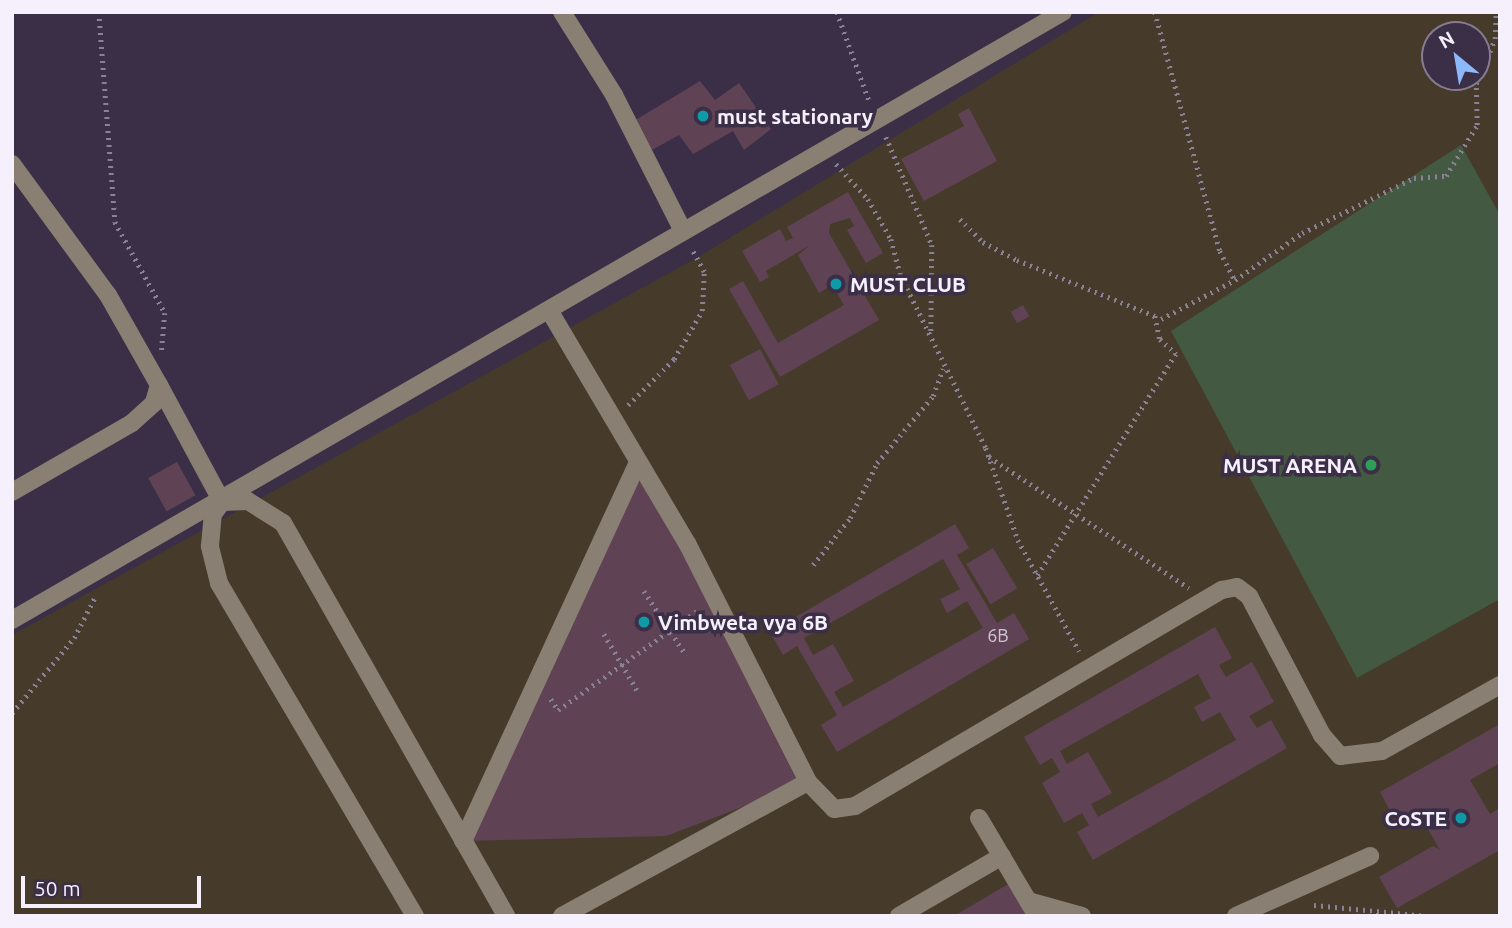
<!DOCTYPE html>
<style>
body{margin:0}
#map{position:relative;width:1512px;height:928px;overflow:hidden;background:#3b2e47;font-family:Ubuntu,sans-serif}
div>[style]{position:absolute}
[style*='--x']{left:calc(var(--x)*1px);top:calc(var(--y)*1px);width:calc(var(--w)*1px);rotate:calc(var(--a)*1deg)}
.education>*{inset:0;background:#463a2b}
.green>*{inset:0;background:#435941}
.building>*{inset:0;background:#5f4355;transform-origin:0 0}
.path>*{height:4.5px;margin-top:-2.25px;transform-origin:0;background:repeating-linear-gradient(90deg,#8b8195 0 2px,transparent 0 7px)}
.minor>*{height:18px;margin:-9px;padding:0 9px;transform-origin:9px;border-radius:9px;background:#897f72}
.dots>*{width:19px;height:19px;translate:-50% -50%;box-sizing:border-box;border:4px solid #3b2e47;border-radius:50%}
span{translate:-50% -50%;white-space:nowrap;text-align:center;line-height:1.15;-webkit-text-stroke:7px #3b2e47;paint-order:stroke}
.number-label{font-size:18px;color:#d0c5d3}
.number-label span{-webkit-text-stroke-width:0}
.poi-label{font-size:21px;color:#f6f0fd;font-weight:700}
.left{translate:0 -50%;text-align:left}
.right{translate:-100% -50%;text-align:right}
.frame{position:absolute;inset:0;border:14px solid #f6f0fd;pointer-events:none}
.north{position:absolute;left:1421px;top:21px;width:70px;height:70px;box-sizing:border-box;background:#3b2e47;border:2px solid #867c90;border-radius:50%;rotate:330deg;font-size:19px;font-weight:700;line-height:28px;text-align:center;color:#f6f0fd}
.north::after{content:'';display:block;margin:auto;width:24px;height:32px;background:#8cb9fc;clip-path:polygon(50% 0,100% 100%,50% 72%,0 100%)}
.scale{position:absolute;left:21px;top:876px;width:180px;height:32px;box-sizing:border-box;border:4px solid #f6f0fd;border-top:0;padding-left:9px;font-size:21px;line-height:24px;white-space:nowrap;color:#f6f0fd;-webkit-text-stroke:5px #3b2e47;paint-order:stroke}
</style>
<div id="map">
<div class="education">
<i style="clip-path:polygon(evenodd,1099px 12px,1500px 12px,1500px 916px,12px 916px,12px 635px,700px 256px,1099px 12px,1435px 35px,1477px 35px,1477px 77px,1435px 77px,1435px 35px)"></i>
</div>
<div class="green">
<i style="clip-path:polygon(1461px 145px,1500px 215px,1500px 599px,1357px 678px,1171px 331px)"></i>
</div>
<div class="building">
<i style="clip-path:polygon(700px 81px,715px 100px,739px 83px,771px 129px,744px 150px,733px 131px,693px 154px,679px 135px,652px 150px,629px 124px)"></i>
<i style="clip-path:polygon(969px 108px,997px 161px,924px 201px,901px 159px,964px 126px,958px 114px)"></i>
<i style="clip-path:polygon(848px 192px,883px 253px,866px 263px,847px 230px,854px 226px,850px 218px,830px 224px,829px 233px,879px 320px,780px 377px,729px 289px,743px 281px,778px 343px,844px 305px,832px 285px,819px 293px,798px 255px,810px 245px,766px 271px,769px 277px,760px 282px,742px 251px,780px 229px,786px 241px,793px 238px,787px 227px)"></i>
<i style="left:1023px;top:305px;width:13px;height:14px;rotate:61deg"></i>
<i style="left:760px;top:349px;width:40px;height:34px;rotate:62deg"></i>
<i style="left:177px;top:462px;width:38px;height:33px;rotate:61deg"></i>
<i style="clip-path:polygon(638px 463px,808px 782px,666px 836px,463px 841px)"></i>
<i style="clip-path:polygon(evenodd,955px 524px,969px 548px,957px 555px,997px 623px,1014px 613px,1029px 639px,837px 752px,821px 725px,837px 715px,797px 646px,783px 655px,770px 632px,955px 524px,943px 559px,960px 589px,940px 599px,947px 613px,967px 601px,983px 628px,843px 707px,834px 692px,854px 681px,833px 644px,813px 655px,804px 638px,943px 559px)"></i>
<i style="left:993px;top:548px;width:47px;height:31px;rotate:59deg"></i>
<i style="clip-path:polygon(evenodd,1215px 627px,1232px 658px,1219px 665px,1226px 677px,1252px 662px,1274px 702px,1249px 716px,1257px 728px,1271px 720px,1287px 748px,1093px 860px,1077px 832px,1089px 825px,1082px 813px,1064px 823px,1042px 783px,1060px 772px,1052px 758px,1040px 765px,1024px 737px,1215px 627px,1198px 674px,1211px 698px,1194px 707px,1202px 722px,1220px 712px,1236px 740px,1098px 817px,1091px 804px,1112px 793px,1088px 752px,1067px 764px,1060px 751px,1198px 674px)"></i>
<i style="clip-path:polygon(1500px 724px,1500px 763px,1470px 780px,1490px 814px,1500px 808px,1500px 850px,1397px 908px,1379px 877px,1433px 846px,1440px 850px,1417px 810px,1396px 822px,1380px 792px)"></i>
<i style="clip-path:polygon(1010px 883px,1029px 916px,954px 916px)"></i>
</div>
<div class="path">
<i style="--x:99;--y:12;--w:211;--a:85.6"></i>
<i style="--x:115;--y:222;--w:104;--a:61.2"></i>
<i style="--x:165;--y:313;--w:37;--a:95"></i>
<i style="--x:837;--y:12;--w:97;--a:70.1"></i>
<i style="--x:1155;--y:12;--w:248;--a:74.8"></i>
<i style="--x:1220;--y:251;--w:33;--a:63"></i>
<i style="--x:886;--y:137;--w:117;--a:66.9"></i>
<i style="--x:932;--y:245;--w:90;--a:90.6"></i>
<i style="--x:836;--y:164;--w:47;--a:47.6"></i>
<i style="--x:868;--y:199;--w:46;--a:60.1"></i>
<i style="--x:891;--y:239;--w:38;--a:75"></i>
<i style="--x:901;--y:276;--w:192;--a:63.7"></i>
<i style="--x:986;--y:448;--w:97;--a:70.8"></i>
<i style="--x:1018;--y:540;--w:127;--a:61.2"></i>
<i style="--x:960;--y:219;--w:33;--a:45"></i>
<i style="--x:983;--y:242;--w:38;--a:28"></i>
<i style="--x:1017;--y:260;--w:149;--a:22.1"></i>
<i style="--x:1155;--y:316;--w:24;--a:78"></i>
<i style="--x:1160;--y:339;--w:22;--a:43"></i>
<i style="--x:1176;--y:354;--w:261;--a:122"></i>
<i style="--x:1161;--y:319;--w:84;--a:-27.8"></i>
<i style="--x:1235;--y:280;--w:82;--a:-35"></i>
<i style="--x:1302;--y:233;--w:125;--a:-26.2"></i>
<i style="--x:1414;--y:178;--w:32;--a:-4"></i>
<i style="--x:1446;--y:176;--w:60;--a:-58.7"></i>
<i style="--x:1477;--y:125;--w:41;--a:-91.4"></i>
<i style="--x:1476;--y:84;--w:49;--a:-67.1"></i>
<i style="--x:1495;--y:39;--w:27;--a:-88"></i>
<i style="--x:628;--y:405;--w:65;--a:-45"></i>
<i style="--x:674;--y:359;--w:56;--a:-59.7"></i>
<i style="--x:702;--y:311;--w:39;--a:-87"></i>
<i style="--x:704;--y:272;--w:26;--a:-118"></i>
<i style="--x:989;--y:457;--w:239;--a:33.2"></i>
<i style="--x:813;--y:565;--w:60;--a:-51.8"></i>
<i style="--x:850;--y:518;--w:61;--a:-63.9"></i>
<i style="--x:877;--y:463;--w:87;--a:-50.1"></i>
<i style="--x:933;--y:396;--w:29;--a:-70"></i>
<i style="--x:644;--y:591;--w:77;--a:56.7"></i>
<i style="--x:604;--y:634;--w:65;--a:59.5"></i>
<i style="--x:551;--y:699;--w:13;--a:58"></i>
<i style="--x:558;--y:710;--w:174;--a:-35.4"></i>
<i style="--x:12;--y:713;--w:97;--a:-50.4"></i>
<i style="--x:74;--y:638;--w:48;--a:-62.9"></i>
<i style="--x:1314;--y:905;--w:116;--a:5.5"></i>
</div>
<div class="minor">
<i style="--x:562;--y:12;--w:98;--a:57.9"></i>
<i style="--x:614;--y:95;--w:153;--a:63.1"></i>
<i style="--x:12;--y:164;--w:162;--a:53.8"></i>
<i style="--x:108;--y:295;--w:103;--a:60.5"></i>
<i style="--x:159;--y:385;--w:19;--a:106"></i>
<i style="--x:154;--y:403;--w:30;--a:138"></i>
<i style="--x:132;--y:423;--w:138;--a:150.1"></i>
<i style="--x:549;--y:310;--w:271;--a:59.4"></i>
<i style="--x:687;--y:543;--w:268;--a:63.1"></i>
<i style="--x:808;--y:782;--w:37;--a:46"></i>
<i style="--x:834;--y:809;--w:21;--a:-8"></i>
<i style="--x:855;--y:806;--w:426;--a:-30.5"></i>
<i style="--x:1222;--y:590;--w:15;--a:-11"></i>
<i style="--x:1237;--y:587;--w:15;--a:37"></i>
<i style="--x:1249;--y:596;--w:157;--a:62.3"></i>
<i style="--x:1322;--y:735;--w:28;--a:49"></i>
<i style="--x:1340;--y:756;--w:42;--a:-6.8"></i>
<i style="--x:1382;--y:751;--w:135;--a:-29.2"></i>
<i style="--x:159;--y:385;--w:133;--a:61.7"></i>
<i style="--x:12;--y:620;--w:1214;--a:-30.05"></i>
<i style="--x:979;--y:818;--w:114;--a:59.4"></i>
<i style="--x:463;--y:841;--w:417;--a:-65.2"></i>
<i style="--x:1028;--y:901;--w:56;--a:15.5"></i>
<i style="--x:415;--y:916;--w:386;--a:-120.5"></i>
<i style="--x:219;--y:583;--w:38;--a:-104"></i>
<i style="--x:210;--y:546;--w:32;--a:-85"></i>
<i style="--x:213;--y:514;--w:15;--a:-53"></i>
<i style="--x:222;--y:502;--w:26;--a:-2"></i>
<i style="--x:248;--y:501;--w:41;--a:32.2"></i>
<i style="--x:283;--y:523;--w:452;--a:60.4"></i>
<i style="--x:562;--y:916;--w:280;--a:-28.6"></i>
<i style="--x:899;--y:916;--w:119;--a:-30.2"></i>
<i style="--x:1236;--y:916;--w:147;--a:-24.1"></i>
</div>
<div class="dots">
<i style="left:703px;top:116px;background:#0f9aa8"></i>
<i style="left:836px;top:284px;background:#0f9aa8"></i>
<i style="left:1371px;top:465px;background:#2e9e5b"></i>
<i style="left:644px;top:622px;background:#0f9aa8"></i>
<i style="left:1461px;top:818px;background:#0f9aa8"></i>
</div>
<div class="number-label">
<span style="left:998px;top:635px">6B</span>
</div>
<div class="poi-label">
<span class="left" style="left:717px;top:116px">must stationary</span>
<span class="left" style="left:850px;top:284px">MUST CLUB</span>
<span class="right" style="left:1357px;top:465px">MUST ARENA</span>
<span class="left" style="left:658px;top:622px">Vimbweta vya 6B</span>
<span class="right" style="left:1447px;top:818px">CoSTE</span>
</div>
<div class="frame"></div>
<div class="north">N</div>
<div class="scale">50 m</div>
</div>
